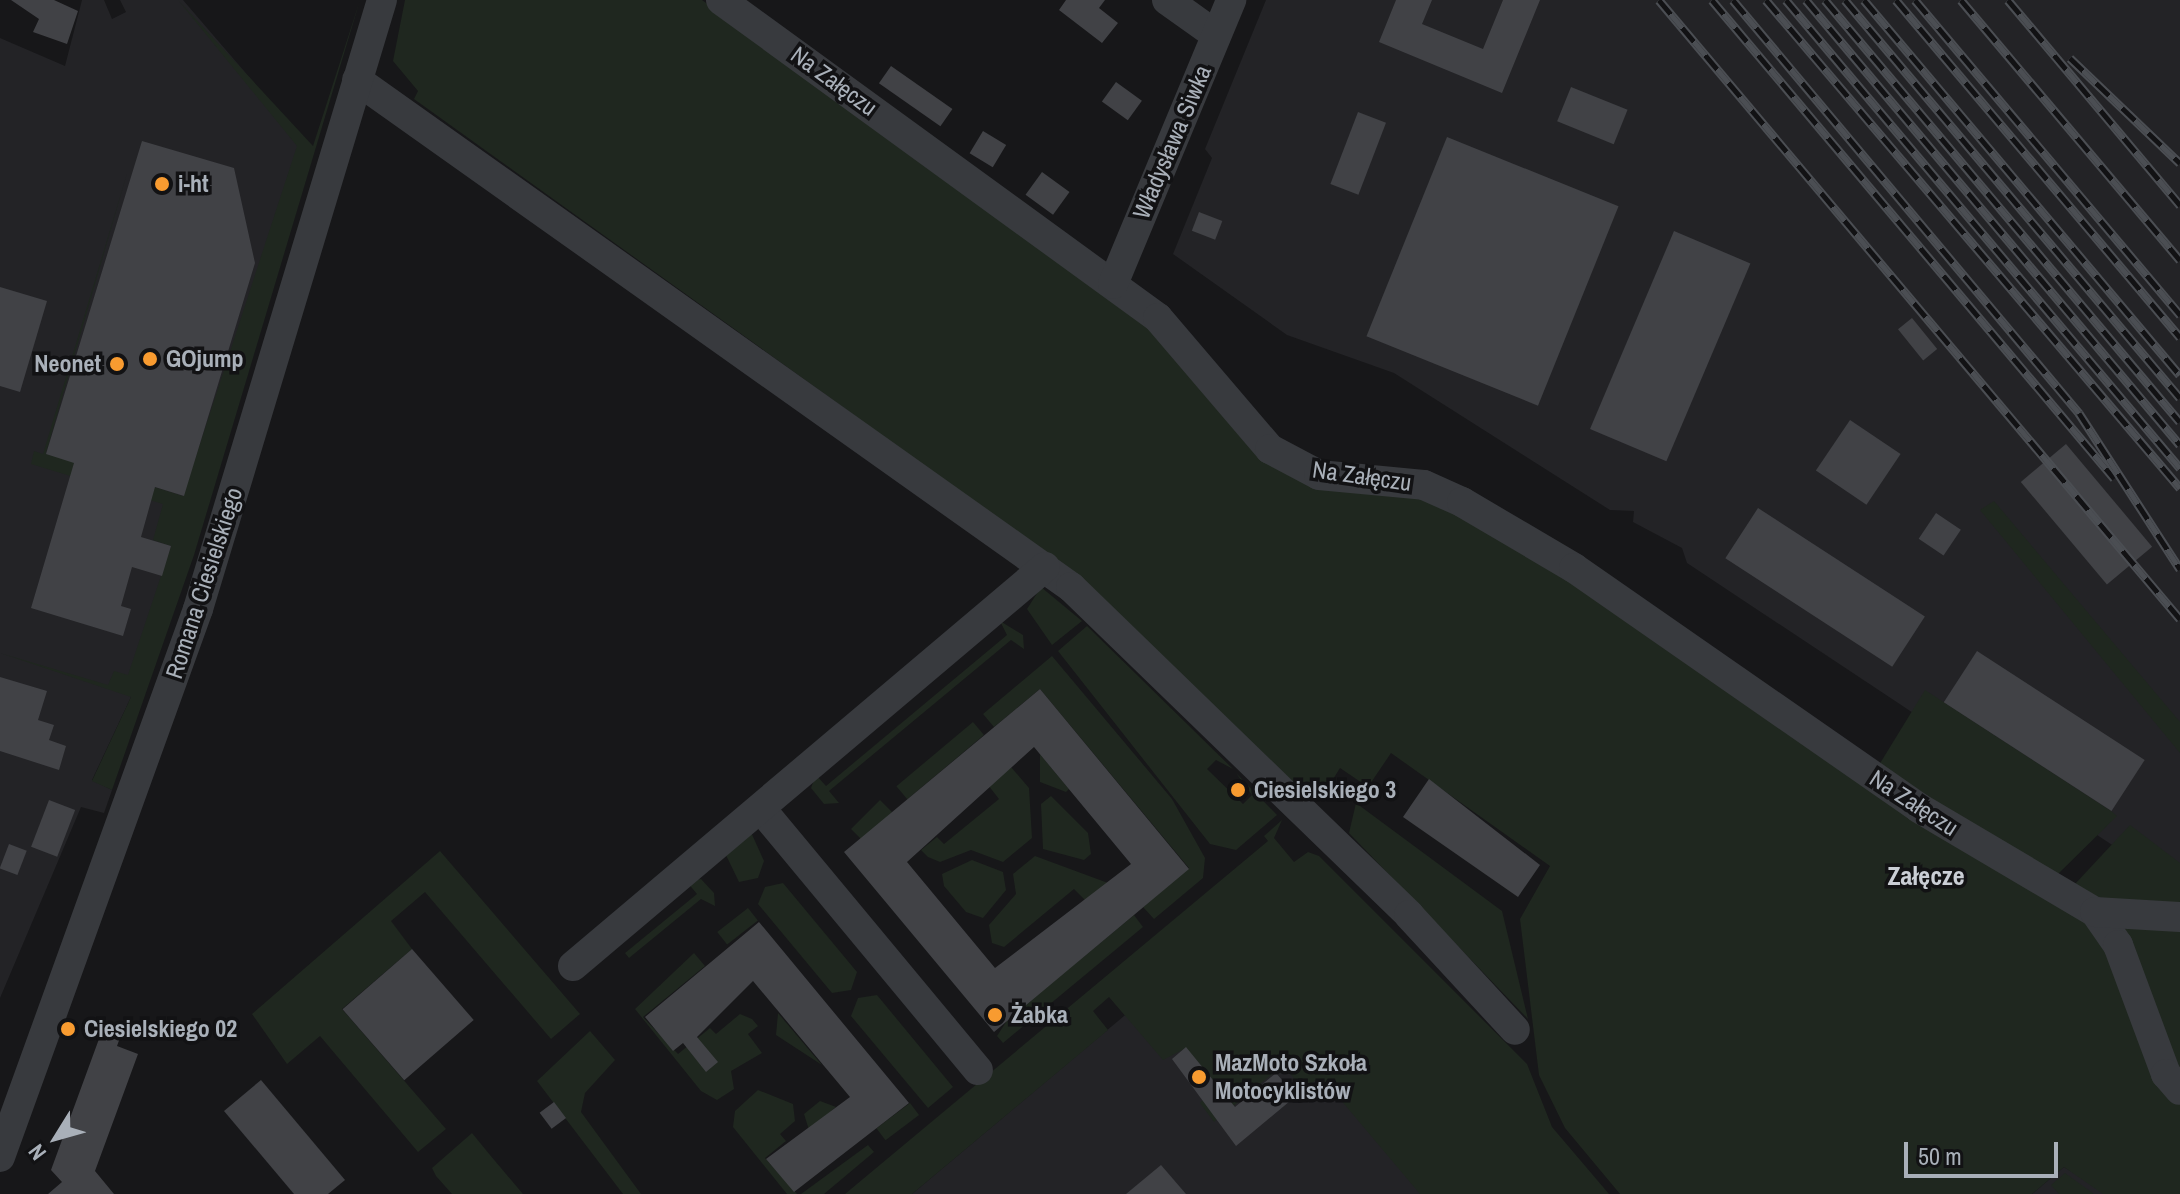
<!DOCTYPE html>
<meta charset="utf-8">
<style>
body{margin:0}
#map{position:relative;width:2180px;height:1194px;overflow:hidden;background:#171719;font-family:"Archivo Narrow",sans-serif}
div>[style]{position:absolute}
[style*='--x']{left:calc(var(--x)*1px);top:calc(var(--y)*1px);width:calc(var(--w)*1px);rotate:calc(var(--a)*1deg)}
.built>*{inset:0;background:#232326}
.green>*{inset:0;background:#1f271f;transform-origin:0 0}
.building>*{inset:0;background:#414246;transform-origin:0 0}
.minor>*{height:30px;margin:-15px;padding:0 15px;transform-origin:15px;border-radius:15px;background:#383a3e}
.rail>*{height:9px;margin-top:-4.5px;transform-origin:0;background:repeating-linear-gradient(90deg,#121214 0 18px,#4b4e53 0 36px);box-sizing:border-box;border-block:2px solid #4b4e53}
.dots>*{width:22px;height:22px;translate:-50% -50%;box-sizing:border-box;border:4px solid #121214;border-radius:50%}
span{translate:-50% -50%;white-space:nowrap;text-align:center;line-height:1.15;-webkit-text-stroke:7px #121214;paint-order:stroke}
.street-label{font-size:24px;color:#a9b0b9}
.poi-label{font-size:24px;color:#a9b0b9;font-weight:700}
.left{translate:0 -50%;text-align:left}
.right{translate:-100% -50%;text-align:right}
.neighbourhood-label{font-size:26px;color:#caced5;font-weight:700}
.north{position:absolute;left:16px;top:1098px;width:80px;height:80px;-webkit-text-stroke:6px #121214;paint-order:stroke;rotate:233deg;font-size:22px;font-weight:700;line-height:32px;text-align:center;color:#a9b0b9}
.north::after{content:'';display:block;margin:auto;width:28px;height:36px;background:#a9b0b9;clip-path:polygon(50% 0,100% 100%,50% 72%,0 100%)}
.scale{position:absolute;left:1904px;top:1142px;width:154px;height:36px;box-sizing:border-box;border:4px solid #a9b0b9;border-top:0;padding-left:10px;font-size:24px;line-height:28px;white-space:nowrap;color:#a9b0b9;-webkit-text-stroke:6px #121214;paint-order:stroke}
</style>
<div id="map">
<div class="built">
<i style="clip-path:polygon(82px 0,104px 0,112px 19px,126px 12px,120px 0,183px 0,304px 141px,131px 697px,92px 780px,112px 790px,104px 813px,81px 807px,0 998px,0 38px,65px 66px)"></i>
<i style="clip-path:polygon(1266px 0,2180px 0,2180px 890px,1687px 563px,1682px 548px,1633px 522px,1634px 511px,1610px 510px,1394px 373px,1287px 335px,1173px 254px,1212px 158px,1205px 149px)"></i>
<i style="clip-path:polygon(1149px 995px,1602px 1194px,912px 1194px)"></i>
<i style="clip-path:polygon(2064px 1167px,2107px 1194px,2032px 1194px)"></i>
</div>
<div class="green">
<i style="clip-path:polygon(178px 0,313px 146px,360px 0,194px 555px,112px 790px,92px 781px,131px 697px,0 653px,108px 685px,114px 671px,128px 675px,171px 546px,153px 540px,163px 504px,31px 464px,34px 451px,43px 454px,128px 170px,46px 453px,183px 496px,297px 146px)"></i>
<i style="clip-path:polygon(405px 0,702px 0,1149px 325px,1262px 452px,1435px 494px,2082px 919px,2097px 933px,2180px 1102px,2180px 1194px,2103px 1194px,2064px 1167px,2032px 1194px,1620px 1194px,1565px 1128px,1539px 1075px,1520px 919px,1550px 866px,1391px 753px,1368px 787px,1340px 768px,1322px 797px,1301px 787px,1296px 792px,854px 415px,414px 99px,418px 91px,393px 61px)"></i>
<i style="clip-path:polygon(1994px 501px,2180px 722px,2180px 753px,1980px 510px)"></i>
<i style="clip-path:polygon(1041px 587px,1082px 621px,1052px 645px,1027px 609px)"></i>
<i style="clip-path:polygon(1000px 621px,1023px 635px,1024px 649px,1011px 640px,829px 791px,839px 803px,824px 804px,811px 788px,816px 775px,826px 786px,1007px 635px)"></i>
<i style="clip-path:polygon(1087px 626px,1233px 769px,1216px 760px,1207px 769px,1243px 804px,1252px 795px,1236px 773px,1277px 815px,1236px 850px,1210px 844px,1058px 651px)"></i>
<i style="clip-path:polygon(1052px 656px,1172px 799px,1205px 858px,1203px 878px,1154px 919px,1143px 907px,1189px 868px,1040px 689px,994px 727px,983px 714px)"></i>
<i style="clip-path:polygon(1925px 690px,2111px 811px,2117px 816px,2057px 875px,2047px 876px,1879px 765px)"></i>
<i style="left:973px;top:722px;width:17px;height:100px;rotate:50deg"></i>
<i style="clip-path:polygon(1040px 754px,1069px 789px,1066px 792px,1040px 782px)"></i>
<i style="clip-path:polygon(1011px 767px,1029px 788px,1032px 838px,1003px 862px,971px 850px,940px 862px,928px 857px,921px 850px,937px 837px,944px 844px,999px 799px,988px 785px)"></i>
<i style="clip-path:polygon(1051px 796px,1088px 833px,1091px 854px,1084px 860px,1043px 849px,1041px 804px)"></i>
<i style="left:880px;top:800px;width:17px;height:41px;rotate:45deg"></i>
<i style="clip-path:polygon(1356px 803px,1502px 911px,1528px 1019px,1349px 833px)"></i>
<i style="clip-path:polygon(1282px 820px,1274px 838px,1294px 862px,1308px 852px,1319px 856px,1527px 1064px,1552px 1127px,1609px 1194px,1420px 1194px,1329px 1086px,1317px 1079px,1304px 1090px,1283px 1065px,1214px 1122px,1200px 1103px,1217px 1085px,1186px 1048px,1163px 1060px,1109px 997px,1093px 1011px,1108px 1030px,912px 1194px,845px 1194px,1268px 841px,1264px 836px)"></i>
<i style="clip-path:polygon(2130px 825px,2180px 863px,2180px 907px,2110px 904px,2075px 884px)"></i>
<i style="clip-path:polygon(750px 830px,764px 861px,758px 878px,739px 882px,724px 851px)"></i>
<i style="clip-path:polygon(440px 851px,580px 1014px,551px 1039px,425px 892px,391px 921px,412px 949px,342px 1009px,446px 1129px,418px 1152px,320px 1036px,287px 1064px,252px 1014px)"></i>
<i style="clip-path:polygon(1035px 856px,1108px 883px,1086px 901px,1074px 889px,1004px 947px,992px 943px,989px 925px,1016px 894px,1013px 874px)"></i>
<i style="clip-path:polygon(972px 860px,1003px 872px,1006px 890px,983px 918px,966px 912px,944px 886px,942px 874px)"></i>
<i style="clip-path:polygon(701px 879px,714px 893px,715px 906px,701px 899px,629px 958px,625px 953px,697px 894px,687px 882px)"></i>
<i style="clip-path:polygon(783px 883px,857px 972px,851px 990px,832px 993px,758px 904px,765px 887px)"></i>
<i style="left:748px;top:908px;width:16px;height:39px;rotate:52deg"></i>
<i style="clip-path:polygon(1134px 915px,1143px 927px,1003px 1043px,997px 1036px,1008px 1019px)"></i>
<i style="clip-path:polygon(2115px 923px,2180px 926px,2180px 1075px)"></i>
<i style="clip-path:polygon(694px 953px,705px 966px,643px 1017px,678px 1054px,710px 1028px,716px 1034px,740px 1014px,752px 1019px,758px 1026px,748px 1034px,762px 1053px,731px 1071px,734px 1089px,717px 1100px,701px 1091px,635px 1009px)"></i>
<i style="clip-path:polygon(877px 995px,953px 1087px,928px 1108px,851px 1016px,858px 998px)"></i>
<i style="clip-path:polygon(778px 1013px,822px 1065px,776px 1035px)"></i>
<i style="clip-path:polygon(590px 1031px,615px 1060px,585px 1093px,581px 1112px,641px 1194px,623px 1194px,537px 1081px)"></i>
<i style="clip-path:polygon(758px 1090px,793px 1104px,795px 1121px,780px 1134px,786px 1141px,765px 1158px,797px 1194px,787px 1194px,733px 1127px,735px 1111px)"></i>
<i style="clip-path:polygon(820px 1101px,836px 1107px,809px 1130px,804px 1114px)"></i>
<i style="left:910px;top:1103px;width:15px;height:42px;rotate:53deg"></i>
<i style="clip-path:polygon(472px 1133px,490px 1155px,523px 1194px,452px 1194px,436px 1176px,432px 1168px)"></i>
<i style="clip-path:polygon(868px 1145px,874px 1152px,824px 1194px,801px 1194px)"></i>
<i style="clip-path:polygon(2065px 1173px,2094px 1194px,2059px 1194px,2051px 1185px)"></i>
</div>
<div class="building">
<i style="clip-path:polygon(11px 0,54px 0,78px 11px,67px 44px,33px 32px,39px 19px)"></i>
<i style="clip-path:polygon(1066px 0,1105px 0,1099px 8px,1118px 23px,1102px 43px,1059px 10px)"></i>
<i style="clip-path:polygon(1396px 0,1432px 0,1422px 24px,1483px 49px,1503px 0,1540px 0,1502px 93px,1379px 42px)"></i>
<i style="left:891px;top:66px;width:75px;height:21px;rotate:35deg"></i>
<i style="left:1116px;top:82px;width:32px;height:24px;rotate:36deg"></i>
<i style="left:1571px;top:87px;width:61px;height:37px;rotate:22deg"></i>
<i style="left:1358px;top:112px;width:30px;height:77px;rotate:21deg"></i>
<i style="left:983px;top:131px;width:27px;height:26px;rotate:31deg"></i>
<i style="left:1447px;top:137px;width:185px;height:215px;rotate:22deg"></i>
<i style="clip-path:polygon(142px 141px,234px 168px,255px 263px,184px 496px,155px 487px,141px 537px,171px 546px,162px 576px,132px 567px,121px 606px,131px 609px,123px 636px,31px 608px,74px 463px,46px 454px)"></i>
<i style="left:1042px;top:172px;width:34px;height:28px;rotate:36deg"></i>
<i style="left:1199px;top:212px;width:25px;height:20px;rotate:21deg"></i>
<i style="left:1674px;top:231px;width:83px;height:215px;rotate:23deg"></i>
<i style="clip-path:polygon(0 287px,47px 301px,20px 392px,0 386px)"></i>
<i style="left:1912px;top:318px;width:40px;height:18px;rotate:51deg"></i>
<i style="left:1850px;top:420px;width:61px;height:61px;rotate:34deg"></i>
<i style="left:2066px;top:444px;width:134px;height:59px;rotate:50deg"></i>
<i style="left:1758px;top:508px;width:199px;height:60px;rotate:33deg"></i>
<i style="left:1936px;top:513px;width:30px;height:31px;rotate:34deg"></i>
<i style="left:1977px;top:651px;width:200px;height:61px;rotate:33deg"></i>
<i style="clip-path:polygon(0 677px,47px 691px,38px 720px,54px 725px,49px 740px,66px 746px,59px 770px,0 751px)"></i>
<i style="clip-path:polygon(evenodd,1040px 689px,1189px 869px,994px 1032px,844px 852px,1040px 689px,1034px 747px,1131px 864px,995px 968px,907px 862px,1034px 747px)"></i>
<i style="clip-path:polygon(1429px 779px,1540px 865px,1518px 897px,1403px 817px)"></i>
<i style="left:49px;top:800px;width:28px;height:50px;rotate:21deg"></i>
<i style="left:9px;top:844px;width:19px;height:26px;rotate:21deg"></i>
<i style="clip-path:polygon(759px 922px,909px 1103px,794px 1192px,766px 1159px,850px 1097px,753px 981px,697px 1037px,718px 1062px,706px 1072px,683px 1043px,673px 1051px,645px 1017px)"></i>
<i style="left:412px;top:949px;width:94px;height:92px;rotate:49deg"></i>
<i style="clip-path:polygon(103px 1028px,121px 1035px,117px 1046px,138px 1054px,95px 1171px,114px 1194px,48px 1194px,62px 1182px,51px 1170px)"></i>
<i style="clip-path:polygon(1186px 1047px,1235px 1107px,1276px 1073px,1296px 1096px,1236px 1146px,1172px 1059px)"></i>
<i style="clip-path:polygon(261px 1080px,345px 1180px,328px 1194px,294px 1194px,224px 1111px)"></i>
<i style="left:554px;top:1102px;width:20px;height:18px;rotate:53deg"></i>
<i style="clip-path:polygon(1161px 1165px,1186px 1194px,1126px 1194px)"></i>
</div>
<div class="minor">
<i style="--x:721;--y:0;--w:540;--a:36.04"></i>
<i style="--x:1158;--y:318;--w:172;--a:49.5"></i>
<i style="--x:1270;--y:449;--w:55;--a:28"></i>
<i style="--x:1319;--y:475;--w:105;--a:5.4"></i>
<i style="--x:1424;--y:485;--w:42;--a:24.1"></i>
<i style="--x:1462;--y:502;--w:130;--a:30.5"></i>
<i style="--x:1574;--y:568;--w:420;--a:34.8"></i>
<i style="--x:1919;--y:808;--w:204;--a:30.6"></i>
<i style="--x:2095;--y:912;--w:40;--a:55.1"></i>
<i style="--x:2118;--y:945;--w:138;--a:69.6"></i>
<i style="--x:2166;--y:1074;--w:21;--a:49"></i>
<i style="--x:1167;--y:0;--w:60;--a:35.5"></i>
<i style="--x:357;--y:80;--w:876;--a:35.38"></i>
<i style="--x:1071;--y:587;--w:471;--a:44.1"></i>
<i style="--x:1409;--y:915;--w:156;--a:47.3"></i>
<i style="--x:1113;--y:284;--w:308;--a:-67.4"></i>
<i style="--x:762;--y:810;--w:338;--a:50.3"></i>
<i style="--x:2095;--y:912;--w:85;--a:3.4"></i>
<i style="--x:573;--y:966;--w:618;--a:-40.21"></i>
<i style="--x:0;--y:1157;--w:583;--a:-70.13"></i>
<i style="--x:198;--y:609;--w:636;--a:-73.19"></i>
</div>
<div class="rail">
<i style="--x:1659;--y:0;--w:809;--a:49.91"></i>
<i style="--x:1712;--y:0;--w:625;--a:49.94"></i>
<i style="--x:1733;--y:0;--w:539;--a:50.04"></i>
<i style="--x:2079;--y:413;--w:186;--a:57.1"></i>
<i style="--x:1766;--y:0;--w:640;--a:49.69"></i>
<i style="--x:1786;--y:0;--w:612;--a:49.91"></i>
<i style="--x:1806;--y:0;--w:581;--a:49.95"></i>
<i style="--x:1825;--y:0;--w:551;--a:49.93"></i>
<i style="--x:1845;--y:0;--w:520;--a:49.91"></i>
<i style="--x:1864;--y:0;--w:490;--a:49.9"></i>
<i style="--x:1896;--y:0;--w:441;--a:49.9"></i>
<i style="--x:1915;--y:0;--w:412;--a:49.9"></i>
<i style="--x:1961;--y:0;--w:340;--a:49.9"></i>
<i style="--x:2008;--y:0;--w:268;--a:50"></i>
<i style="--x:2070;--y:58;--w:152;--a:43.7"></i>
</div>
<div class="dots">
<i style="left:162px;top:184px;background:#f89b30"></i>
<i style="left:150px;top:359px;background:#f89b30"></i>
<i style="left:117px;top:364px;background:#f89b30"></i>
<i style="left:1238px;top:790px;background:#f89b30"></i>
<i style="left:995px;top:1015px;background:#f89b30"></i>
<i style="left:68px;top:1029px;background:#f89b30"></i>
<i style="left:1199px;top:1077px;background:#f89b30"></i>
</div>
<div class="street-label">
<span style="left:834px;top:81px;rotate:36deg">Na Załęczu</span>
<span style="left:1172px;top:142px;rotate:-67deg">Władysława Siwka</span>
<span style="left:1362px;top:476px;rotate:8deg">Na Załęczu</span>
<span style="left:204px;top:583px;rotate:-72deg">Romana Ciesielskiego</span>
<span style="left:1914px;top:803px;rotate:33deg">Na Załęczu</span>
</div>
<div class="poi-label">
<span class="left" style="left:178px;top:184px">i-ht</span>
<span class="left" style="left:166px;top:359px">GOjump</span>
<span class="right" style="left:101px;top:364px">Neonet</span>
<span class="left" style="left:1254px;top:790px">Ciesielskiego 3</span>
<span class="left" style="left:1011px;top:1015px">Żabka</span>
<span class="left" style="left:84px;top:1029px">Ciesielskiego 02</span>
<span class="left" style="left:1215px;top:1077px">MazMoto Szkoła<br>Motocyklistów</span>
</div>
<div class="neighbourhood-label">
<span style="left:1926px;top:876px">Załęcze</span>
</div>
<div class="north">N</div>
<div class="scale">50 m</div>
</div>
